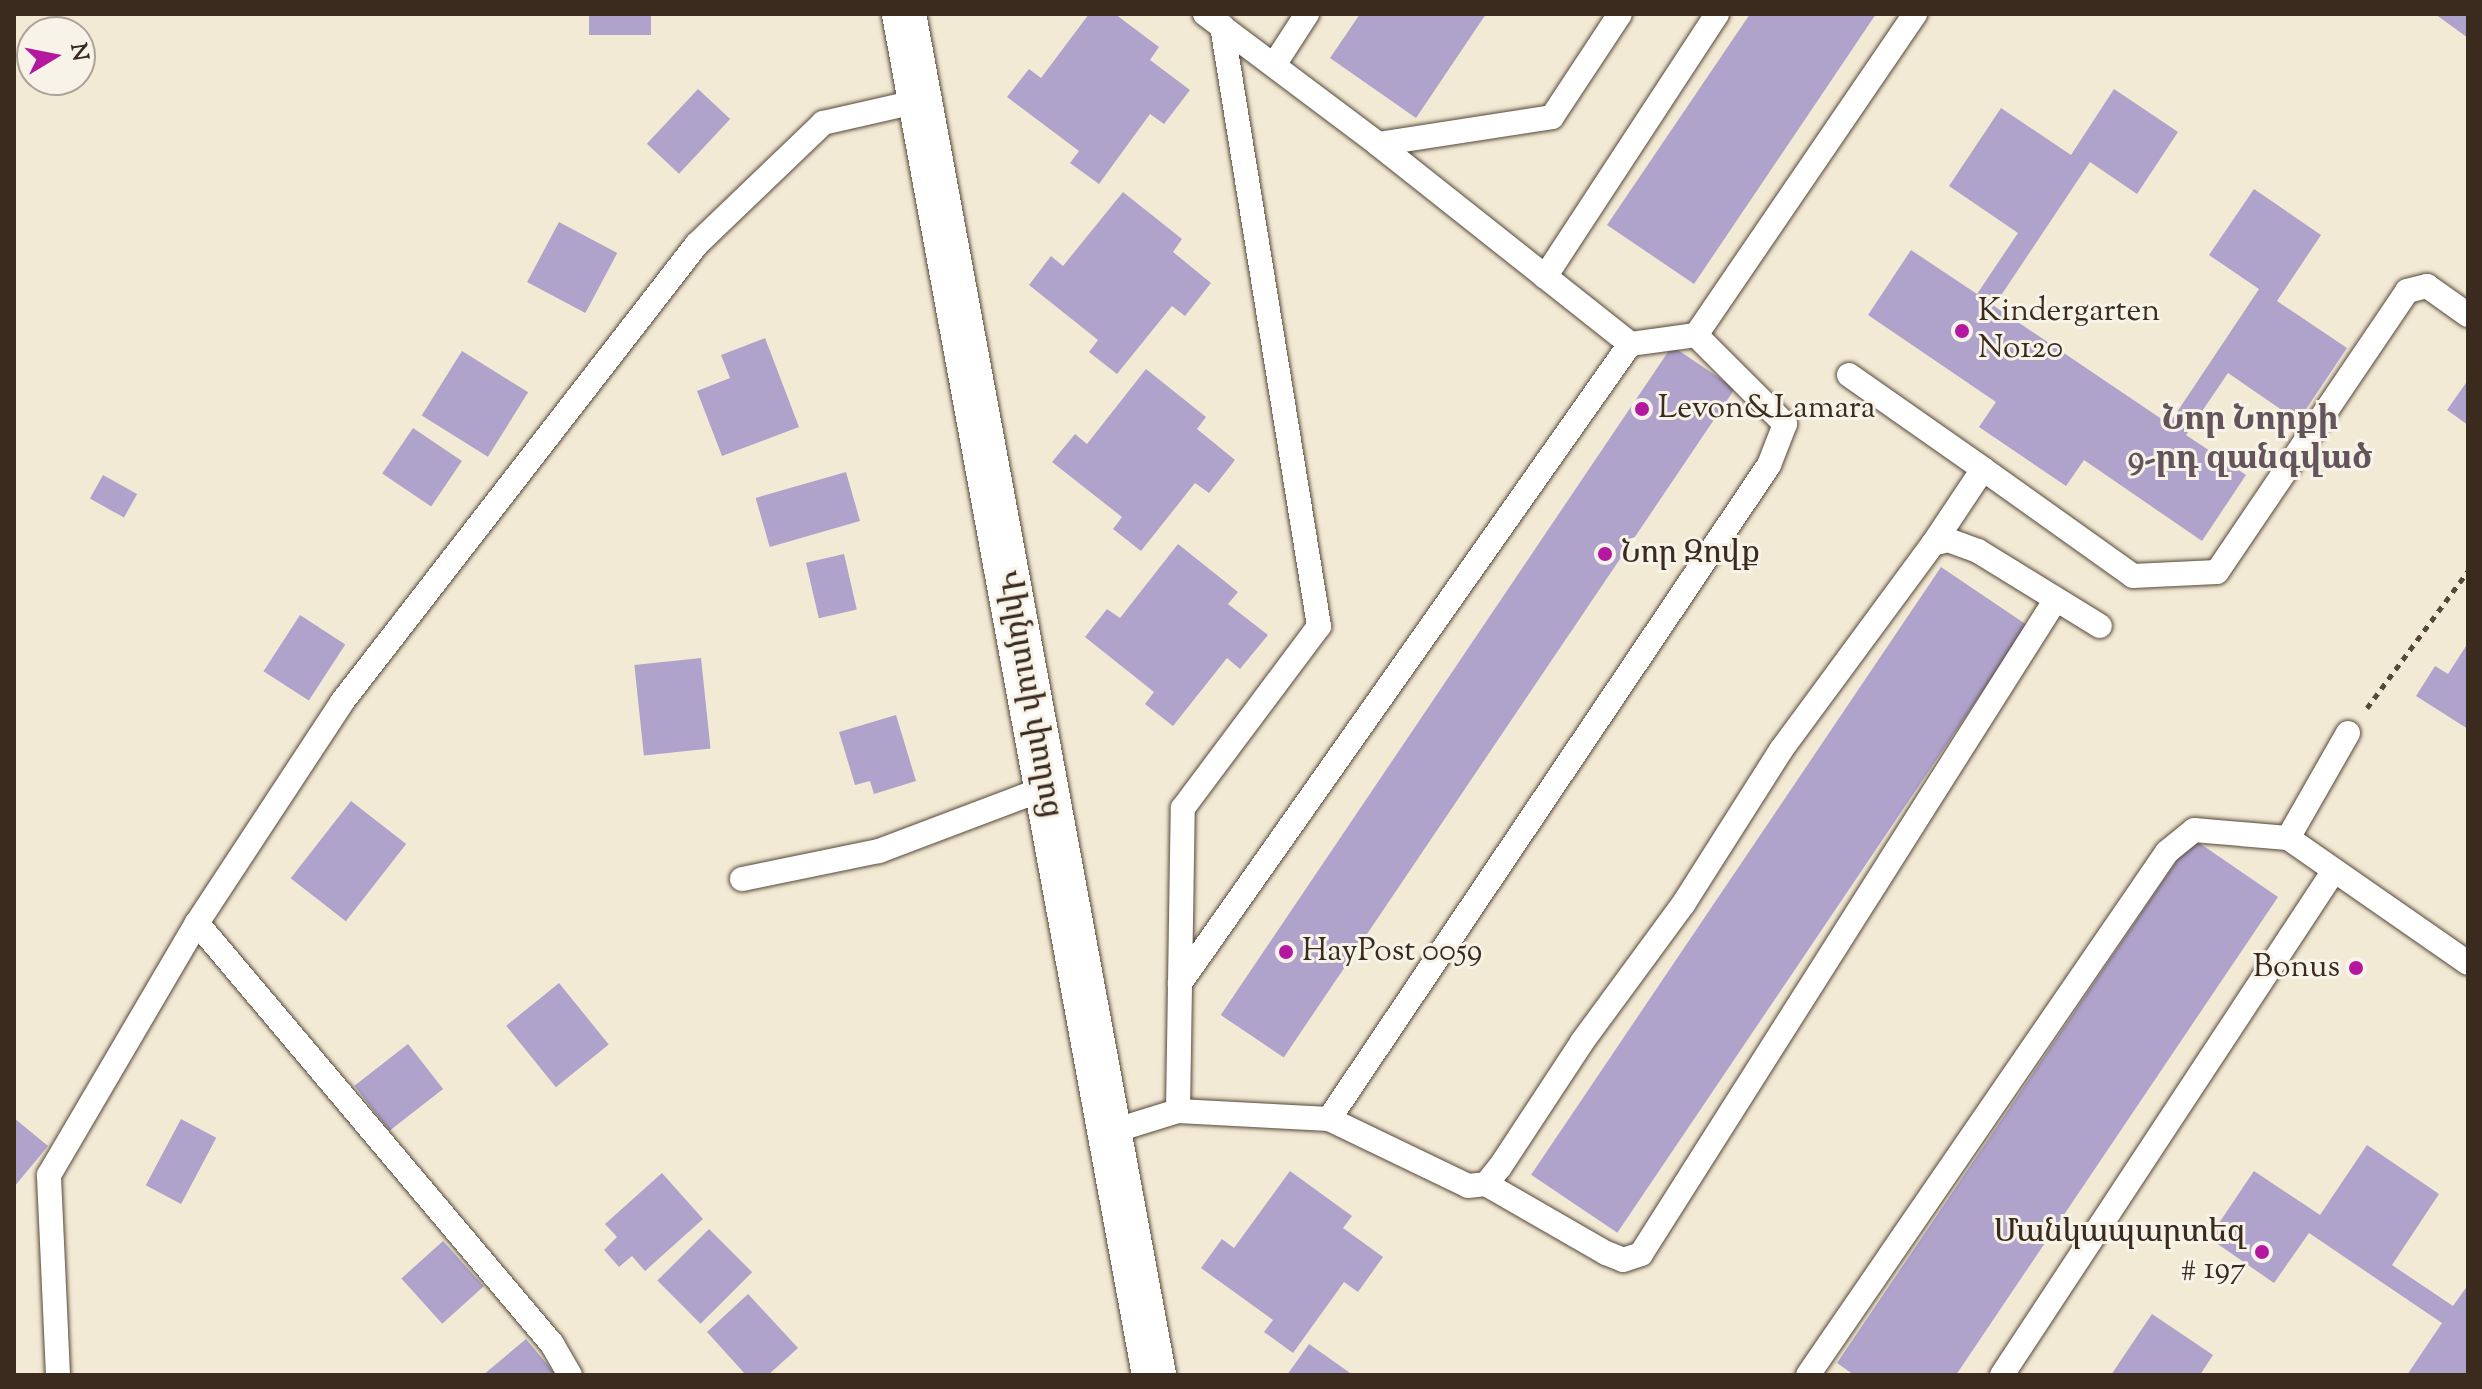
<!DOCTYPE html>
<meta charset="utf-8">
<style>
body{margin:0}
#map{position:relative;width:2482px;height:1389px;overflow:hidden;background:#f3ead5;font-family:"Sorts Mill Goudy","Noto Serif Armenian",serif}
div>[style]{position:absolute}
[style*='--x']{left:calc(var(--x)*1px);top:calc(var(--y)*1px);width:calc(var(--w)*1px);rotate:calc(var(--a)*1deg)}
.building>*{inset:0;background:#afa3cc;transform-origin:0 0}
.path>*{height:5px;margin-top:-2.5px;transform-origin:0;background:repeating-linear-gradient(90deg,#574739 0 6px,transparent 0 12px)}
.roads{filter:drop-shadow(0 0 2px #574739) drop-shadow(0 0 2px #574739)}
.lane>*{height:24px;margin:-12px;padding:0 12px;transform-origin:12px;border-radius:12px;background:#fff}
.secondary>*{height:44px;margin:-22px;padding:0 22px;transform-origin:22px;border-radius:22px;background:#fff}
.dots>*{width:22px;height:22px;translate:-50% -50%;box-sizing:border-box;border:4px solid #f7f3e8;border-radius:50%}
span{translate:-50% -50%;white-space:nowrap;text-align:center;line-height:1.15;-webkit-text-stroke:6px #f7f3e8;paint-order:stroke}
.poi-label{font-size:32px;color:#3b2a1e}
.left{translate:0 -50%;text-align:left}
.right{translate:-100% -50%;text-align:right}
.street-label{font-size:32px;color:#3b2a1e}
.neighbourhood-label{font-size:34px;color:#64545b;font-weight:700}
.frame{position:absolute;inset:0;border:16px solid #3b2a1e;pointer-events:none}
.north{position:absolute;left:16px;top:16px;width:80px;height:80px;box-sizing:border-box;background:#f7f3e8;border:2px solid #aca397;border-radius:50%;rotate:80deg;font-size:22px;font-weight:700;line-height:32px;text-align:center;color:#3b2a1e}
.north::after{content:'';display:block;margin:auto;width:28px;height:36px;background:#b5179e;clip-path:polygon(50% 0,100% 100%,50% 72%,0 100%)}
</style>
<div id="map">
<div class="building">
<i style="left:589px;top:14px;width:62px;height:21px"></i>
<i style="clip-path:polygon(1089px 14px,1115px 14px,1159px 47px,1150px 60px,1190px 90px,1164px 124px,1150px 114px,1099px 184px,1070px 163px,1079px 151px,1007px 97px,1029px 69px,1041px 78px)"></i>
<i style="clip-path:polygon(1360px 14px,1486px 14px,1416px 118px,1330px 58px)"></i>
<i style="clip-path:polygon(1750px 14px,1876px 14px,1694px 284px,1607px 225px)"></i>
<i style="clip-path:polygon(2435px 14px,2468px 14px,2468px 38px)"></i>
<i style="left:698px;top:89px;width:44px;height:75px;rotate:43deg"></i>
<i style="clip-path:polygon(2114px 89px,2178px 132px,2137px 194px,2090px 162px,1994px 306px,2169px 424px,2259px 289px,2209px 255px,2254px 189px,2321px 235px,2277px 301px,2347px 348px,2298px 421px,2228px 373px,2186px 435px,2246px 475px,2202px 541px,2084px 460px,2066px 486px,1979px 427px,1996px 402px,1868px 315px,1911px 250px,1977px 294px,2018px 233px,1949px 186px,2001px 108px,2071px 155px)"></i>
<i style="clip-path:polygon(1123px 192px,1182px 239px,1173px 252px,1211px 283px,1185px 316px,1172px 306px,1117px 374px,1089px 352px,1098px 340px,1029px 285px,1051px 256px,1063px 266px)"></i>
<i style="left:559px;top:222px;width:66px;height:68px;rotate:28deg"></i>
<i style="clip-path:polygon(765px 338px,799px 427px,722px 456px,697px 391px,730px 378px,721px 355px)"></i>
<i style="left:1672px;top:346px;width:76px;height:807px;rotate:34deg"></i>
<i style="left:462px;top:351px;width:78px;height:76px;rotate:32deg"></i>
<i style="clip-path:polygon(1146px 369px,1206px 417px,1197px 429px,1235px 460px,1209px 493px,1195px 483px,1141px 551px,1113px 529px,1122px 517px,1052px 462px,1075px 434px,1087px 444px)"></i>
<i style="clip-path:polygon(2468px 380px,2468px 425px,2447px 410px)"></i>
<i style="left:413px;top:428px;width:59px;height:55px;rotate:34deg"></i>
<i style="left:846px;top:472px;width:51px;height:94px;rotate:74deg"></i>
<i style="left:103px;top:475px;width:39px;height:27px;rotate:29deg"></i>
<i style="clip-path:polygon(1178px 544px,1238px 592px,1228px 604px,1268px 635px,1240px 669px,1227px 658px,1173px 726px,1145px 704px,1154px 692px,1085px 637px,1107px 609px,1120px 618px)"></i>
<i style="left:844px;top:554px;width:57px;height:39px;rotate:77deg"></i>
<i style="left:1941px;top:567px;width:104px;height:733px;rotate:34deg"></i>
<i style="left:300px;top:615px;width:54px;height:67px;rotate:33deg"></i>
<i style="clip-path:polygon(2468px 643px,2468px 729px,2416px 696px,2435px 666px,2448px 674px)"></i>
<i style="left:701px;top:658px;width:91px;height:67px;rotate:84deg"></i>
<i style="clip-path:polygon(896px 715px,916px 781px,874px 794px,870px 781px,855px 785px,839px 732px)"></i>
<i style="left:351px;top:801px;width:70px;height:98px;rotate:38deg"></i>
<i style="clip-path:polygon(2192px 838px,2278px 897px,1956px 1375px,1854px 1375px,1837px 1363px)"></i>
<i style="left:559px;top:983px;width:79px;height:68px;rotate:51deg"></i>
<i style="left:408px;top:1044px;width:57px;height:68px;rotate:52deg"></i>
<i style="clip-path:polygon(14px 1118px,48px 1146px,14px 1187px)"></i>
<i style="left:181px;top:1119px;width:40px;height:75px;rotate:28deg"></i>
<i style="clip-path:polygon(2367px 1145px,2439px 1194px,2392px 1265px,2453px 1306px,2468px 1285px,2468px 1375px,2407px 1375px,2442px 1323px,2309px 1233px,2274px 1283px,2209px 1238px,2254px 1171px,2320px 1215px)"></i>
<i style="clip-path:polygon(1290px 1171px,1352px 1216px,1343px 1228px,1383px 1257px,1358px 1292px,1344px 1282px,1293px 1353px,1264px 1332px,1273px 1320px,1201px 1268px,1222px 1239px,1234px 1248px)"></i>
<i style="clip-path:polygon(662px 1173px,703px 1219px,645px 1271px,632px 1256px,619px 1267px,604px 1250px,617px 1237px,605px 1224px)"></i>
<i style="left:709px;top:1229px;width:61px;height:73px;rotate:45deg"></i>
<i style="left:443px;top:1241px;width:61px;height:56px;rotate:48deg"></i>
<i style="clip-path:polygon(748px 1294px,798px 1348px,768px 1375px,746px 1375px,707px 1332px)"></i>
<i style="clip-path:polygon(2152px 1314px,2213px 1355px,2200px 1375px,2111px 1375px)"></i>
<i style="clip-path:polygon(526px 1339px,556px 1375px,483px 1375px)"></i>
<i style="clip-path:polygon(1309px 1344px,1353px 1375px,1287px 1375px)"></i>
</div>
<div class="path">
<i style="--x:2367;--y:708;--w:170;--a:-53.6"></i>
</div>
<div class="roads">
<div class="lane">
<i style="--x:1205;--y:14;--w:216;--a:36.9"></i>
<i style="--x:1378;--y:144;--w:322;--a:38.4"></i>
<i style="--x:1274;--y:65;--w:61;--a:-57.1"></i>
<i style="--x:1378;--y:144;--w:176;--a:-8.8"></i>
<i style="--x:1552;--y:117;--w:123;--a:-56.6"></i>
<i style="--x:1545;--y:277;--w:314;--a:-56.8"></i>
<i style="--x:1696;--y:335;--w:389;--a:-55.7"></i>
<i style="--x:1849;--y:375;--w:164;--a:35"></i>
<i style="--x:1933;--y:544;--w:90;--a:-56.3"></i>
<i style="--x:1983;--y:469;--w:184;--a:35.5"></i>
<i style="--x:2133;--y:576;--w:84;--a:-2.7"></i>
<i style="--x:2217;--y:572;--w:339;--a:-55.9"></i>
<i style="--x:2407;--y:291;--w:21;--a:-14"></i>
<i style="--x:2427;--y:286;--w:50;--a:35.3"></i>
<i style="--x:2348;--y:733;--w:121;--a:119.7"></i>
<i style="--x:2288;--y:838;--w:219;--a:34.8"></i>
<i style="--x:742;--y:879;--w:140;--a:-11.6"></i>
<i style="--x:879;--y:851;--w:178;--a:-20.7"></i>
<i style="--x:197;--y:923;--w:551;--a:49.86"></i>
<i style="--x:552;--y:1344;--w:36;--a:60"></i>
<i style="--x:1178;--y:1111;--w:151;--a:3"></i>
<i style="--x:1329;--y:1119;--w:788;--a:-56.07"></i>
<i style="--x:1769;--y:465;--w:44;--a:-68.7"></i>
<i style="--x:1785;--y:424;--w:126;--a:-135"></i>
<i style="--x:1696;--y:335;--w:67;--a:172.2"></i>
<i style="--x:1630;--y:344;--w:782;--a:125.15"></i>
<i style="--x:1329;--y:1119;--w:154;--a:25.7"></i>
<i style="--x:1468;--y:1186;--w:18;--a:-6"></i>
<i style="--x:1486;--y:1184;--w:22;--a:-51"></i>
<i style="--x:1500;--y:1167;--w:149;--a:-56.7"></i>
<i style="--x:1582;--y:1042;--w:172;--a:-53.7"></i>
<i style="--x:1684;--y:903;--w:181;--a:-57.6"></i>
<i style="--x:1781;--y:750;--w:256;--a:-53.6"></i>
<i style="--x:1933;--y:544;--w:16;--a:-15"></i>
<i style="--x:1948;--y:540;--w:32;--a:20"></i>
<i style="--x:1978;--y:551;--w:143;--a:31.6"></i>
<i style="--x:1110;--y:1132;--w:71;--a:-17.2"></i>
<i style="--x:1178;--y:1111;--w:303;--a:-89.1"></i>
<i style="--x:1183;--y:808;--w:227;--a:-53.2"></i>
<i style="--x:1319;--y:626;--w:608;--a:-99.18"></i>
<i style="--x:1486;--y:1184;--w:138;--a:29.9"></i>
<i style="--x:1606;--y:1253;--w:18;--a:22"></i>
<i style="--x:1623;--y:1260;--w:19;--a:-18"></i>
<i style="--x:1641;--y:1254;--w:775;--a:-57.64"></i>
<i style="--x:58;--y:1375;--w:200;--a:-92.6"></i>
<i style="--x:49;--y:1175;--w:292;--a:-59.6"></i>
<i style="--x:197;--y:923;--w:264;--a:-56.7"></i>
<i style="--x:342;--y:702;--w:579;--a:-52.22"></i>
<i style="--x:697;--y:244;--w:175;--a:-43.8"></i>
<i style="--x:823;--y:123;--w:99;--a:-12.8"></i>
<i style="--x:1808;--y:1375;--w:634;--a:-55.53"></i>
<i style="--x:2167;--y:852;--w:35;--a:-39"></i>
<i style="--x:2194;--y:830;--w:94;--a:4.9"></i>
<i style="--x:2002;--y:1375;--w:602;--a:-56.65"></i>
</div>
<div class="secondary">
<i style="--x:904;--y:14;--w:1384;--a:79.59"></i>
</div>
</div>
<div class="dots">
<i style="left:1962px;top:331px;background:#b5179e"></i>
<i style="left:1642px;top:409px;background:#b5179e"></i>
<i style="left:1605px;top:554px;background:#b5179e"></i>
<i style="left:1286px;top:952px;background:#b5179e"></i>
<i style="left:2356px;top:968px;background:#b5179e"></i>
<i style="left:2262px;top:1252px;background:#b5179e"></i>
</div>
<div class="poi-label">
<span class="left" style="left:1978px;top:331px">Kindergarten<br>No120</span>
<span class="left" style="left:1658px;top:409px">Levon&amp;Lamara</span>
<span class="left" style="left:1621px;top:554px">Նոր Զովք</span>
<span class="left" style="left:1302px;top:952px">HayPost 0059</span>
<span class="right" style="left:2340px;top:968px">Bonus</span>
<span class="right" style="left:2246px;top:1252px">Մանկապարտեզ<br># 197</span>
</div>
<div class="street-label">
<span style="left:1029px;top:694px;rotate:80deg">Վիլնյուսի փողոց</span>
</div>
<div class="neighbourhood-label">
<span style="left:2250px;top:440px">Նոր Նորքի<br>9-րդ զանգված</span>
</div>
<div class="frame"></div>
<div class="north">N</div>
</div>
